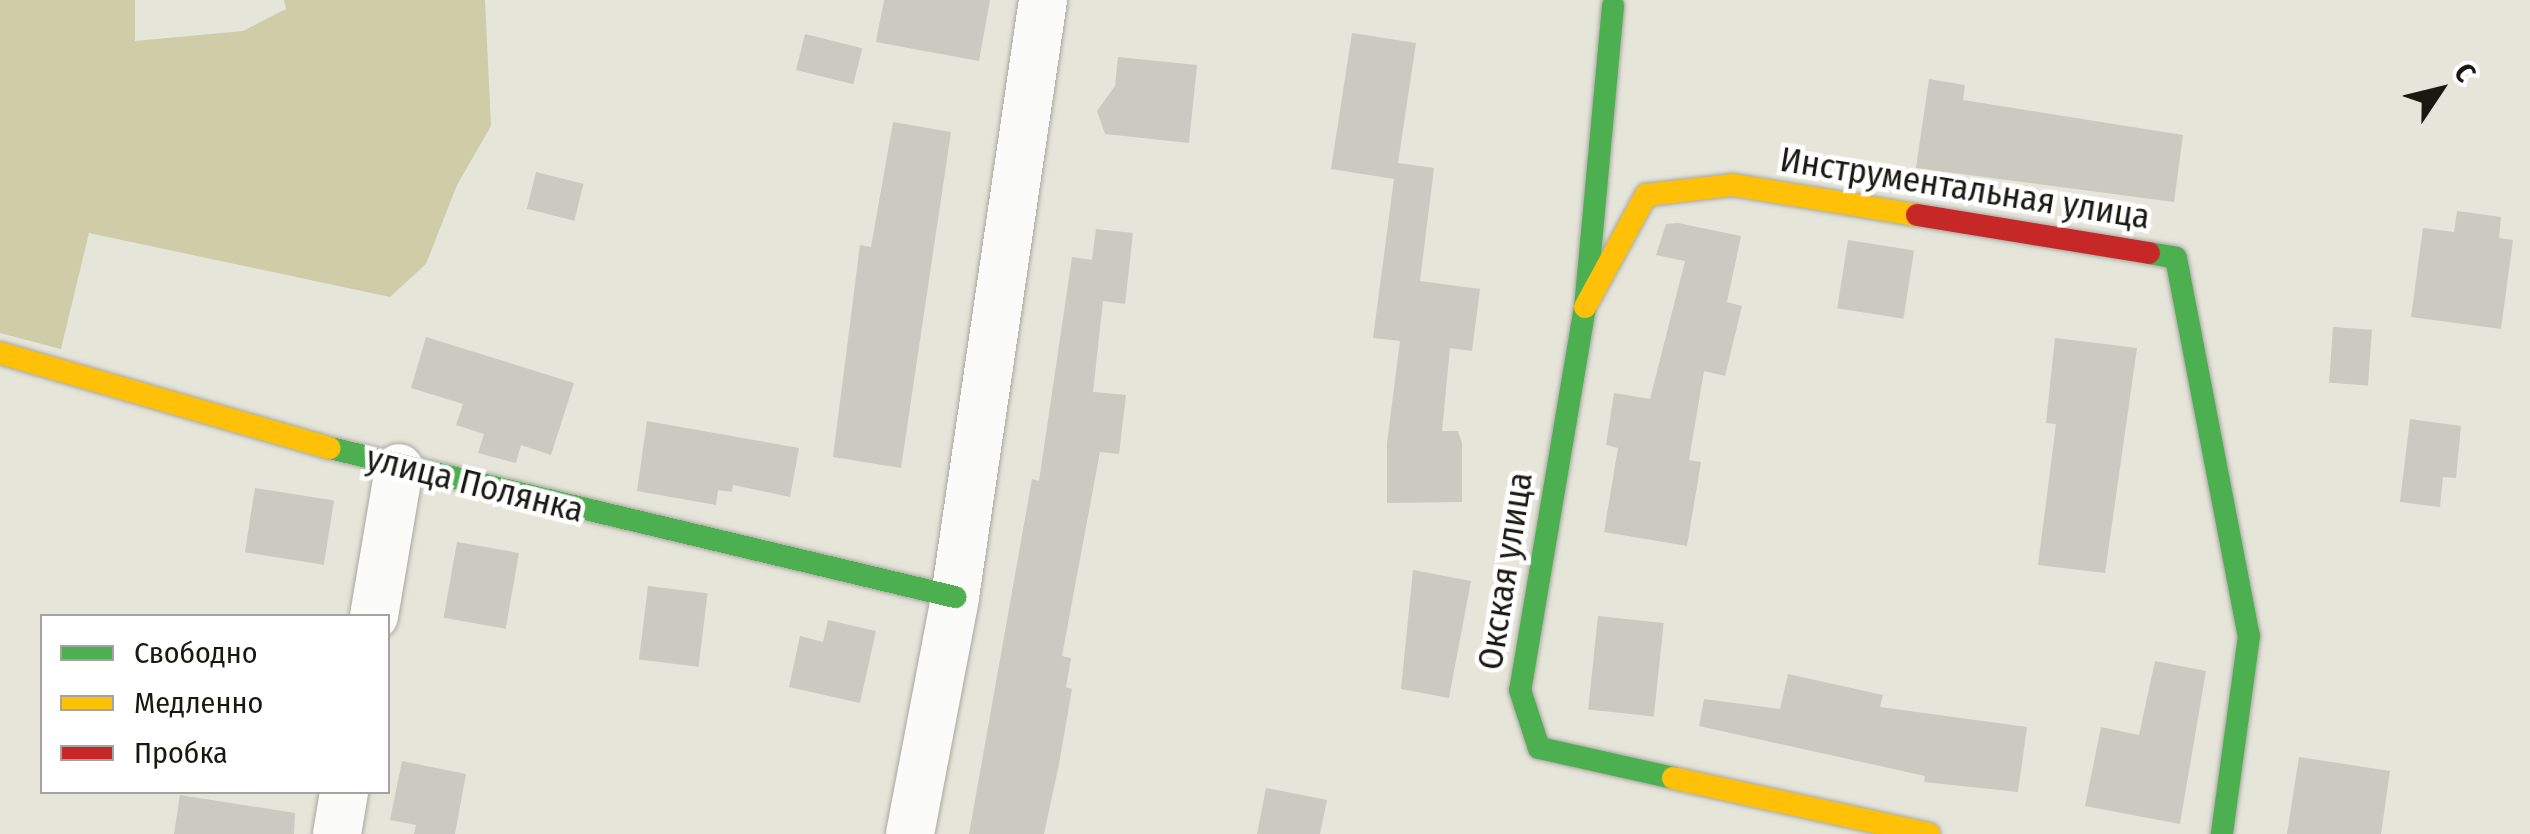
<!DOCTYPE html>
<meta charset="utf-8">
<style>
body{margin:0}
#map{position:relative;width:2530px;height:834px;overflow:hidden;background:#e5e5da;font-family:"Fira Sans Condensed",sans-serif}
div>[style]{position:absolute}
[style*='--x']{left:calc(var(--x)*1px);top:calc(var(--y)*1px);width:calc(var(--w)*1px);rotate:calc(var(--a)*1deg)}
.green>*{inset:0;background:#cecda8}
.building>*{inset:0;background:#cacac1;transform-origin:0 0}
.roads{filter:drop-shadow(0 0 2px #a8a8a0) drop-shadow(0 0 2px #a8a8a0)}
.street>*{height:48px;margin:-24px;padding:0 24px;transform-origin:24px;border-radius:24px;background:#fbfbf9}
.fast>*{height:22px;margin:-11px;padding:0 11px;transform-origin:11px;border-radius:11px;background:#4caf50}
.slow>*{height:22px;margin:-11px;padding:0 11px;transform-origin:11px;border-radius:11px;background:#ffc107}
.jam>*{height:22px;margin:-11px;padding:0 11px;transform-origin:11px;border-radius:11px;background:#c62828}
span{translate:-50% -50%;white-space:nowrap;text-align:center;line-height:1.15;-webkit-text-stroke:9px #fff;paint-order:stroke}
.street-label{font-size:35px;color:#191912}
.legend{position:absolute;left:40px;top:614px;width:350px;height:180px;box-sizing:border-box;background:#fff;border:2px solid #a3a3a0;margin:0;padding:12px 18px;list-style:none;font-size:30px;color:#191912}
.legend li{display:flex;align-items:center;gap:20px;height:50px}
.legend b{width:50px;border:2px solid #a3a3a0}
.north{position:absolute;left:2390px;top:40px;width:100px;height:100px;-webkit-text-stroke:8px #fff;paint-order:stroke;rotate:55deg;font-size:28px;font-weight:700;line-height:40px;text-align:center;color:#191912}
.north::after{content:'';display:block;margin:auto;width:35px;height:45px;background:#191912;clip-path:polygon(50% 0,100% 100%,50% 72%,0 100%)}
</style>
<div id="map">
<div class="green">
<i style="clip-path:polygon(0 0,135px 0,135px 41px,243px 31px,286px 9px,284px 0,485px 0,491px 126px,457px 185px,426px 264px,390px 297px,89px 233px,61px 349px,0 333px)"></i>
</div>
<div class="building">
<i style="clip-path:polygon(884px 0,990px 0,979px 61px,876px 42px)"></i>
<i style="clip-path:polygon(1352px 33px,1416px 43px,1398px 163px,1434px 168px,1420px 281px,1480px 289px,1472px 351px,1450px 348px,1442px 431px,1458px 431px,1462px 443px,1462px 502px,1387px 503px,1387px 443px,1400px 341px,1373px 338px,1394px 179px,1331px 169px)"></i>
<i style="left:805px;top:34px;width:59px;height:37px;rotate:14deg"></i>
<i style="clip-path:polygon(1118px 57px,1197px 65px,1189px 143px,1105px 134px,1097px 111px,1115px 86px)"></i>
<i style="clip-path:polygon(1929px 79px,1965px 85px,1963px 100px,2183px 135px,2174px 202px,1916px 168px)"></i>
<i style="clip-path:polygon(893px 122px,951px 132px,901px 468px,833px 457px,860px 245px,871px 247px)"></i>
<i style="left:536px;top:172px;width:49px;height:38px;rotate:14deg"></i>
<i style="clip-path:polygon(2457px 211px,2501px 217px,2499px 238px,2513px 240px,2501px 329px,2411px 317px,2423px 228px,2454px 232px)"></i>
<i style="clip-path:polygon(1678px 223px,1741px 236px,1727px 302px,1742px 306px,1725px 376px,1704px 371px,1689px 460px,1701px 462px,1687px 546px,1604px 532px,1618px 448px,1606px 445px,1614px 393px,1650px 399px,1685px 261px,1656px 255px,1666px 224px)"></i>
<i style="clip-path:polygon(1096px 229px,1133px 233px,1125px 304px,1103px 301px,1093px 392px,1126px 395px,1119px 454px,1100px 452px,1062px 656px,1071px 658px,1066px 687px,1072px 689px,1059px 764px,1044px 834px,969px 834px,1032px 479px,1039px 481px,1072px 257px,1092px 260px)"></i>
<i style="left:1848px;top:240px;width:67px;height:69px;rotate:9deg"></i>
<i style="left:2333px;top:327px;width:39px;height:56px;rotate:4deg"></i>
<i style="clip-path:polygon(426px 337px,574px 383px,551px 455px,521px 445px,516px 463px,478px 453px,484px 434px,456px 425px,463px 404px,411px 388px)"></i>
<i style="clip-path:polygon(2055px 338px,2137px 348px,2105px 573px,2038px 565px,2056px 424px,2046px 423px)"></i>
<i style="clip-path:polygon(2410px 419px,2461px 426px,2456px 478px,2443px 477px,2440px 507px,2400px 502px)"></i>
<i style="clip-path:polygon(647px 421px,799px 448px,790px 497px,733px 485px,732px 492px,718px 490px,716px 505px,637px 491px)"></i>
<i style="left:255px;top:488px;width:80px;height:65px;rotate:9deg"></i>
<i style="left:457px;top:542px;width:63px;height:77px;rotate:10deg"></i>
<i style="clip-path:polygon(1413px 570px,1471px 581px,1449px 698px,1401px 689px)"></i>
<i style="left:648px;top:586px;width:60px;height:74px;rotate:7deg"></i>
<i style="left:1598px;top:616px;width:66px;height:94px;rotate:6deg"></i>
<i style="clip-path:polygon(828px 620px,876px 631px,860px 703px,789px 687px,800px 636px,823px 642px)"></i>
<i style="clip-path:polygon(2155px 661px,2206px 671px,2180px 824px,2085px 806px,2101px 727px,2139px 735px)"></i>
<i style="clip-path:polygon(1788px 674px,1883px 695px,1880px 707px,2027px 727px,2018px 792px,1924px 782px,1925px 776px,1699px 726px,1704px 699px,1780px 709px)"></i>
<i style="clip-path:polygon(2299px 757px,2390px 771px,2381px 834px,2287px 834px)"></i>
<i style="clip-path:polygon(402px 761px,466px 774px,455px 834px,414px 834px,416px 825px,390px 820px)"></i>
<i style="clip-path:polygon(1266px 788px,1327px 800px,1320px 834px,1257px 834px)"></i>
<i style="clip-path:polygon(180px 795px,295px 813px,294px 834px,174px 834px)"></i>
</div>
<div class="roads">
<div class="street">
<i style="--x:374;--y:616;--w:150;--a:-80.4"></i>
<i style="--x:337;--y:834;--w:43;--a:-80.5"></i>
<i style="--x:910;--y:834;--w:241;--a:-79.2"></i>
<i style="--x:955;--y:597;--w:603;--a:-81.61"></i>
</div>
<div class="fast">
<i style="--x:1613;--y:6;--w:302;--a:95.3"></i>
<i style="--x:1585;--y:307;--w:388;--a:99.6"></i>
<i style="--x:1520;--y:690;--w:61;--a:71.9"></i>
<i style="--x:1539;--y:748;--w:137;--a:12.6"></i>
<i style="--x:2149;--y:253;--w:27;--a:10"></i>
<i style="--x:2176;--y:258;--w:385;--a:79.1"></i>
<i style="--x:2249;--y:636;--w:200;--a:97.8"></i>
<i style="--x:330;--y:448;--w:643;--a:13.41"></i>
</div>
<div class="slow">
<i style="--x:1585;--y:307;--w:128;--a:-61.4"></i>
<i style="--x:1646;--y:195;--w:88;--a:-6.6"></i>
<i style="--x:1733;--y:185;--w:186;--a:9.3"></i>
<i style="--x:0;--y:353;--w:343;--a:16.1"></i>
<i style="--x:1673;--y:778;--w:262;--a:12.3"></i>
</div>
<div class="jam">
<i style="--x:1917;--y:215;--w:235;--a:9.3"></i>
</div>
</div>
<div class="street-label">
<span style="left:1965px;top:188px;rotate:9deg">Инструментальная улица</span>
<span style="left:475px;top:484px;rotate:14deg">улица Полянка</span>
<span style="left:1505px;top:571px;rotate:-81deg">Окская улица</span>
</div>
<ul class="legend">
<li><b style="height:12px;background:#4caf50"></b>Свободно</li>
<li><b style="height:12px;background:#ffc107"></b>Медленно</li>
<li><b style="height:12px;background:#c62828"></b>Пробка</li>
</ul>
<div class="north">С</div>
</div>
